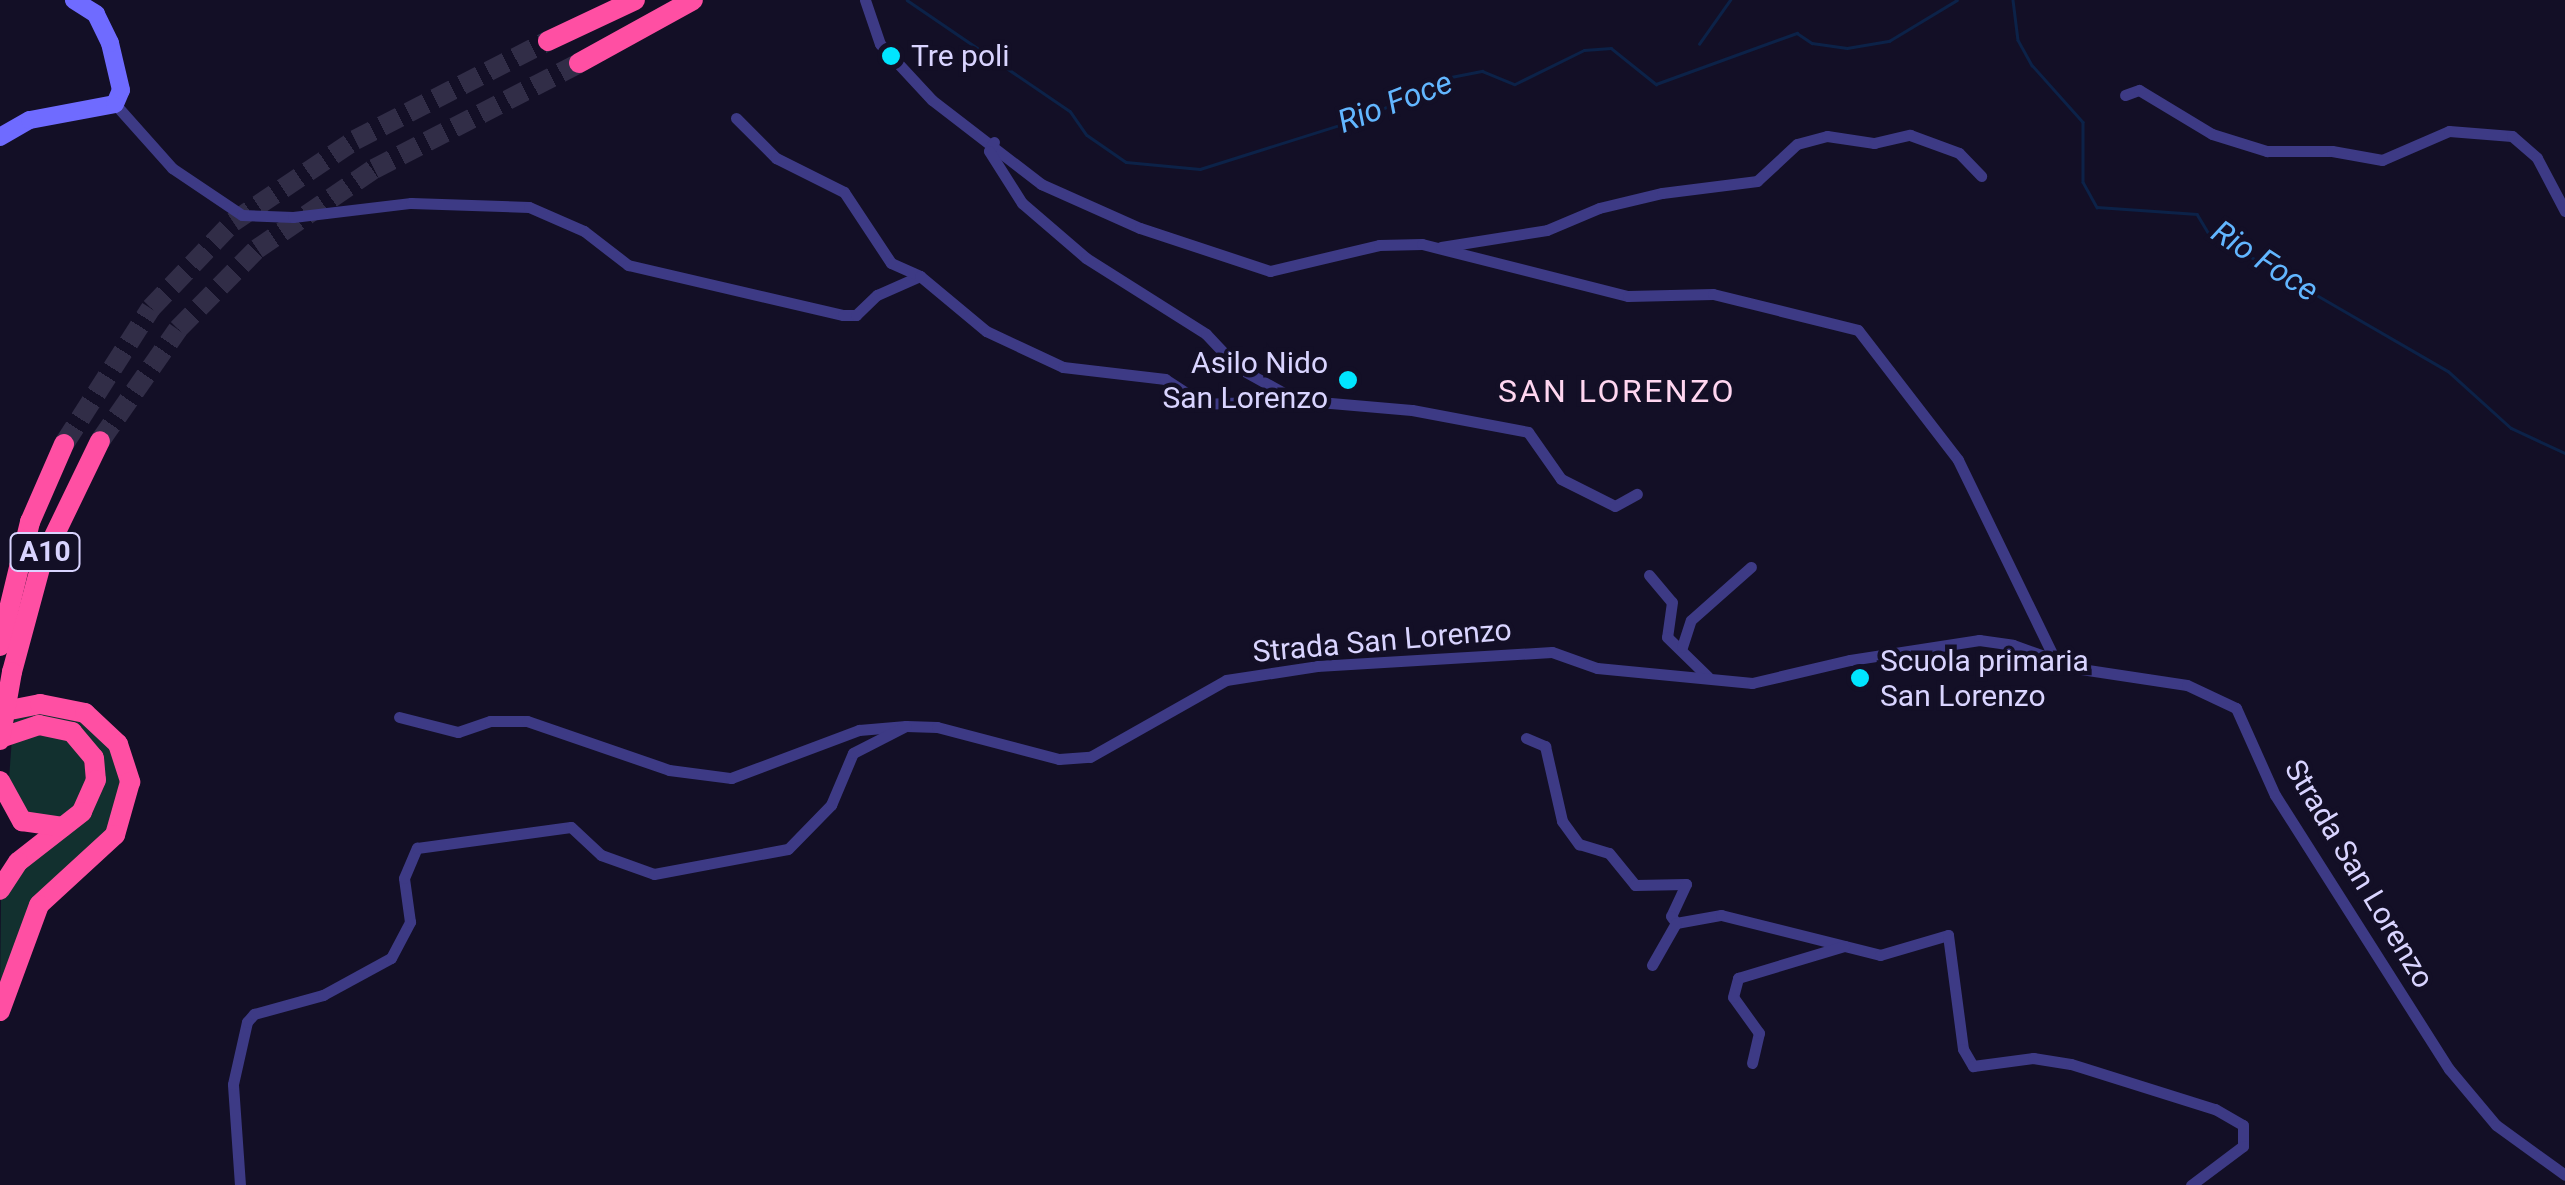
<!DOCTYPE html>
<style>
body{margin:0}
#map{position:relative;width:2565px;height:1185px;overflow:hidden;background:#130f26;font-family:Roboto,sans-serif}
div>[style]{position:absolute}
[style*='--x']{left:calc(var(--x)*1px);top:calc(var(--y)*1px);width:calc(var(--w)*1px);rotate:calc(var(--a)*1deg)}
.green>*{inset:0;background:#12302f}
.stream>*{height:2.5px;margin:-1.25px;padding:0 1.25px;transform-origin:1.25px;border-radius:1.25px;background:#0c2248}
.motorway-tunnel>*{height:20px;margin-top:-10px;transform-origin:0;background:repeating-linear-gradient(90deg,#312d47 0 20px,transparent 0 30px)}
.minor>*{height:11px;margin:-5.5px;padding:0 5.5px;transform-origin:5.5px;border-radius:5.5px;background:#3d3a85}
.secondary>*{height:18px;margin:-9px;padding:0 9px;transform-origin:9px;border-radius:9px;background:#6f6bff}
.motorway>*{height:20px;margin:-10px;padding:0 10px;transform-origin:10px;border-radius:10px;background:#ff4fa3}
.motorway-bridge>*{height:20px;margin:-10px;padding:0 10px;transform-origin:10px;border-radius:10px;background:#ff4fa3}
.dots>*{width:28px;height:28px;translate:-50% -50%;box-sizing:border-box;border:5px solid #130f26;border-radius:50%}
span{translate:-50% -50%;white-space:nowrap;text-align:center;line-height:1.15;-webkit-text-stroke:9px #130f26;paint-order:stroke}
.shield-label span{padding:2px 8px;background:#130f26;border:2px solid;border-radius:8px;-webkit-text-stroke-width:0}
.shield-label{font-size:28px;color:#d9d4ff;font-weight:700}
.poi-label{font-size:30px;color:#d9d4ff}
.left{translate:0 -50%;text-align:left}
.right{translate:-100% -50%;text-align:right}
.street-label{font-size:30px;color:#d9d4ff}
.water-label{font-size:32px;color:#62b6ff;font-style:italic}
.neighbourhood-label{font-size:32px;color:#ffd6f0;letter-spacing:2.5px}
</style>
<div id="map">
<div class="green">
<i style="clip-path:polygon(71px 712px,122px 759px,117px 822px,41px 893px,0 996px,1px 900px,13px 877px,83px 820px,94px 746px,14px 723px,16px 713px)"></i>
<i style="clip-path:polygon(24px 734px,65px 737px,84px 760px,87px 784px,78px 804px,60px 818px,34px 820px,8px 793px,12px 738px)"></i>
</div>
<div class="stream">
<i style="--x:907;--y:0;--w:197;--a:34.3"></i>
<i style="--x:1070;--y:111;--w:29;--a:55"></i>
<i style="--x:1087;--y:135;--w:47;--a:34.7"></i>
<i style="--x:1126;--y:162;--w:74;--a:5.4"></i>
<i style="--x:1200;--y:169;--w:173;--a:-17.5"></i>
<i style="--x:1365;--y:117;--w:95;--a:-24.9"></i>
<i style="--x:1451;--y:77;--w:32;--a:-11"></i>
<i style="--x:1482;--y:71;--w:35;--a:22"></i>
<i style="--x:1515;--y:84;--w:77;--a:-26.2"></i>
<i style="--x:1584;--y:50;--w:27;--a:-4"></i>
<i style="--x:1611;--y:48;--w:58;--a:38.7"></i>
<i style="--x:1656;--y:84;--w:150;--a:-19.9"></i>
<i style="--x:1797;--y:33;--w:18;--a:34"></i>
<i style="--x:1812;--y:43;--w:35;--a:8"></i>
<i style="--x:1847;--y:48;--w:43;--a:-9.5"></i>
<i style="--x:1889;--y:41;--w:79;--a:-31.1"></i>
<i style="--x:2013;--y:0;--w:40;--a:82.9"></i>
<i style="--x:2018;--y:40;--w:29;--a:61"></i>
<i style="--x:2032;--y:65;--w:76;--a:48.2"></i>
<i style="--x:2083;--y:122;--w:60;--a:90"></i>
<i style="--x:2083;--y:182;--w:29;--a:61"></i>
<i style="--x:2097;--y:207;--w:100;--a:4"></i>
<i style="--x:2197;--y:214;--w:21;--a:59"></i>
<i style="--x:2208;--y:232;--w:277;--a:30.1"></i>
<i style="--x:2448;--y:371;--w:85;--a:42.1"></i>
<i style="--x:2511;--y:428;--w:60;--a:24.8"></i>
<i style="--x:1699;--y:44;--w:54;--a:-54.8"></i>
</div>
<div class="motorway-tunnel">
<i style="--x:100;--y:441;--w:136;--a:-55.1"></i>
<i style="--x:178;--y:329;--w:112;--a:-45.4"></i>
<i style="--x:257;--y:249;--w:142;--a:-34.4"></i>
<i style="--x:374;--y:169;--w:231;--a:-27.3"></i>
<i style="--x:64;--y:444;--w:161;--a:-57.4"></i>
<i style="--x:151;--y:308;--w:119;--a:-46.4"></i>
<i style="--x:233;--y:222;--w:147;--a:-33.9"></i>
<i style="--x:355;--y:140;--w:217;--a:-27.2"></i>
</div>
<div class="minor">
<i style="--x:865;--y:0;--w:46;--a:71.2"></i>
<i style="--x:880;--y:44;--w:76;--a:47.1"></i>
<i style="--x:932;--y:100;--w:138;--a:37.6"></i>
<i style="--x:1041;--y:184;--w:108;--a:24"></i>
<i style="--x:1140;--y:228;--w:137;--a:18.3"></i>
<i style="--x:1270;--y:271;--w:112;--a:-13.4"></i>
<i style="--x:1379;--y:245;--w:43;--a:-1.3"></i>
<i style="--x:1422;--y:244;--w:212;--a:14.2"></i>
<i style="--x:1628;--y:296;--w:85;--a:-1.3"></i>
<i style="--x:1713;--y:294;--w:149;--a:13.9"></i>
<i style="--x:1858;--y:330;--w:164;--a:52.4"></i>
<i style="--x:1958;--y:460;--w:222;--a:64.1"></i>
<i style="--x:2125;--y:95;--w:15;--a:-20"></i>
<i style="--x:2139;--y:90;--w:85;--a:31.1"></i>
<i style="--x:2212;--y:134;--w:58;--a:17.2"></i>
<i style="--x:2267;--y:151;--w:65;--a:0"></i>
<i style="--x:2332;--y:151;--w:51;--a:10.2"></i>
<i style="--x:2382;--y:160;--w:73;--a:-23.4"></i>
<i style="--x:2449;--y:131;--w:63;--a:4.5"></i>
<i style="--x:2512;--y:136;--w:33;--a:41"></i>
<i style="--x:2537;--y:158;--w:60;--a:62.2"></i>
<i style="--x:115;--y:104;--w:86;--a:48.3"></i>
<i style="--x:172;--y:168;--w:84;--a:33.9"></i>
<i style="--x:242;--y:215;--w:51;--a:2.2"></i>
<i style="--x:293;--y:217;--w:119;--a:-6.8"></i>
<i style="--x:411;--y:203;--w:118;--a:1.9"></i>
<i style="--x:529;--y:207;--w:60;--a:23.6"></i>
<i style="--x:584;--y:231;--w:56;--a:37.7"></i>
<i style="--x:628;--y:265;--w:221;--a:13.1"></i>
<i style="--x:843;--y:315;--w:13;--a:0"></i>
<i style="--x:856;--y:315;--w:29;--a:-44"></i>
<i style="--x:877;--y:295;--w:47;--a:-23.8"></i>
<i style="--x:736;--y:118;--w:57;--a:45"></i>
<i style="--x:776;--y:158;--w:76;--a:26.6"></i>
<i style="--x:844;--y:192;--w:85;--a:56.5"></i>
<i style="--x:891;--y:263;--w:32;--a:24"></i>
<i style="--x:920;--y:276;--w:86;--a:39.8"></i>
<i style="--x:986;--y:331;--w:85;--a:25.1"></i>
<i style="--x:1063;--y:367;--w:103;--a:6.7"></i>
<i style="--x:1165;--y:379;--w:45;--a:33.3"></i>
<i style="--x:1203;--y:404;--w:93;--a:-2.5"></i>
<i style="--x:994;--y:142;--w:10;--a:119"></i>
<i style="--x:989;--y:151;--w:62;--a:57.6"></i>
<i style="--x:1022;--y:203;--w:84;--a:40.7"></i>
<i style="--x:1086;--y:258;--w:142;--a:32.3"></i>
<i style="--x:1206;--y:334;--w:45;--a:46.8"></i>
<i style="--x:1237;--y:367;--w:68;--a:29.2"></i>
<i style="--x:1296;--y:400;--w:116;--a:4.9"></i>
<i style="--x:1412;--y:410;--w:118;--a:10.7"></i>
<i style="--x:1528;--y:432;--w:57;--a:54.9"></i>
<i style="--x:1561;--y:479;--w:60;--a:26.6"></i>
<i style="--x:1615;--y:506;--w:25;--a:-29"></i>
<i style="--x:1441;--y:247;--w:107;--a:-9.1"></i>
<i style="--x:1547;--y:230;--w:56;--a:-22.9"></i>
<i style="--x:1599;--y:208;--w:65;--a:-13.4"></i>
<i style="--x:1662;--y:193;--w:96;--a:-7.2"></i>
<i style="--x:1757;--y:181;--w:54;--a:-42.8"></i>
<i style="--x:1797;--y:144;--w:31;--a:-15"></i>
<i style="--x:1827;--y:136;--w:48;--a:8.5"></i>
<i style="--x:1874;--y:143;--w:37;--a:-13"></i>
<i style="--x:1910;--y:135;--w:52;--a:20.2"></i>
<i style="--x:1959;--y:153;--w:32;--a:46"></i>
<i style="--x:1649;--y:575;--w:35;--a:50"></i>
<i style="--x:1672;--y:602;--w:35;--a:98"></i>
<i style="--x:1667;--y:637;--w:57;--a:44.3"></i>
<i style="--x:1682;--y:647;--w:28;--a:-72"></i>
<i style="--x:1691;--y:620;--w:80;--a:-41.5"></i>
<i style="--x:399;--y:717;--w:61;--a:14.3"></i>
<i style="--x:458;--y:732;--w:34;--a:-19"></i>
<i style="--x:490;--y:721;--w:37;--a:0"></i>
<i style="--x:527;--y:721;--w:150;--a:19"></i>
<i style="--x:669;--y:770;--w:63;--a:7.4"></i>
<i style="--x:731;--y:778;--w:137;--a:-20.6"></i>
<i style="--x:859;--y:730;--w:47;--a:-4.9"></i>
<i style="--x:906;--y:726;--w:31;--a:2"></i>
<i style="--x:937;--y:727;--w:126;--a:14.7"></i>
<i style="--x:1059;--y:759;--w:31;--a:-4"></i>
<i style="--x:1090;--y:757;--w:156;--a:-29.5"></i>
<i style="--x:1226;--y:680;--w:92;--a:-8.7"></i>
<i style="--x:1317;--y:666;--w:235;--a:-3.4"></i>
<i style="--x:1552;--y:652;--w:48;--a:19.6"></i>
<i style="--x:1597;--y:668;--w:156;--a:5.5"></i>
<i style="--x:1752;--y:683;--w:101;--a:-13.2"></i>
<i style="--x:1850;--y:660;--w:131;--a:-8.8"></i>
<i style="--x:1979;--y:640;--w:34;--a:8"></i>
<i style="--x:2013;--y:645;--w:72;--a:19.4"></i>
<i style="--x:2081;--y:669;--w:107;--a:8.6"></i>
<i style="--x:2187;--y:685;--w:54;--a:25.1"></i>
<i style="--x:2236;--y:708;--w:95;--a:65.9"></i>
<i style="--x:2275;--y:795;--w:325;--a:57.6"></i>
<i style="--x:2449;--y:1069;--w:73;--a:50"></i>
<i style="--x:2496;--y:1125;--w:85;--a:35.9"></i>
<i style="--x:1526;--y:738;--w:21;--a:23"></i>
<i style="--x:1545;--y:746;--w:77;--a:77.2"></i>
<i style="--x:1562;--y:821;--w:29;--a:54"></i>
<i style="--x:1579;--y:844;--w:31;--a:17"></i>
<i style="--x:1609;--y:853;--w:41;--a:50.9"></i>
<i style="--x:1635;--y:885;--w:51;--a:-1.1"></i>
<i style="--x:1686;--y:884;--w:35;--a:115"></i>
<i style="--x:1671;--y:916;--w:9;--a:54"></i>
<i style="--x:1676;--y:923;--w:46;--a:-10.1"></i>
<i style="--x:1721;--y:915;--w:164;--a:14.1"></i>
<i style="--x:1880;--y:955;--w:71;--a:-16.4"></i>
<i style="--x:1948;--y:935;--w:115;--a:82.5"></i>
<i style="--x:1963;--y:1049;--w:20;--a:60"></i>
<i style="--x:1973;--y:1066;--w:61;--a:-7.6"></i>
<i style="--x:2033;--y:1058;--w:38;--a:9"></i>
<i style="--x:2071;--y:1064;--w:151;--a:17.4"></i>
<i style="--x:2215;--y:1109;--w:32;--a:30"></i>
<i style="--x:2243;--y:1125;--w:21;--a:90"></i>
<i style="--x:2243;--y:1146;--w:65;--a:143.1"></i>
<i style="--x:1652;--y:965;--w:48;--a:-60.3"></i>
<i style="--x:1752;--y:1063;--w:31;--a:-77"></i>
<i style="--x:1759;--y:1033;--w:44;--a:-125.8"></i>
<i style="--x:1733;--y:997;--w:20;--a:-75"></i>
<i style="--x:1738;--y:978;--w:111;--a:-16.8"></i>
<i style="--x:240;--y:1185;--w:101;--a:-94"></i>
<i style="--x:233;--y:1084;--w:64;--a:-77.3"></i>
<i style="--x:247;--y:1022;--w:11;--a:-49"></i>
<i style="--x:254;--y:1014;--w:72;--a:-15.4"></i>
<i style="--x:323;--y:995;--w:77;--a:-28.6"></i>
<i style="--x:391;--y:958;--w:41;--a:-62.2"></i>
<i style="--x:410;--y:922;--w:44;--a:-97.8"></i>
<i style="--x:404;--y:878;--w:33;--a:-67"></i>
<i style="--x:417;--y:848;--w:155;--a:-7.8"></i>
<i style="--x:571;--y:827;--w:41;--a:43"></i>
<i style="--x:601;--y:855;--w:56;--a:19.7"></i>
<i style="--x:654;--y:874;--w:136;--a:-10.6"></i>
<i style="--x:788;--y:849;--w:62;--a:-45.7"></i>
<i style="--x:831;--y:805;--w:56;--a:-67.1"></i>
<i style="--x:853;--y:753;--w:59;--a:-27"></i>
</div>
<div class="secondary">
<i style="--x:0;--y:137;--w:34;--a:-30"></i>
<i style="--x:30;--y:120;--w:86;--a:-10.7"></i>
<i style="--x:115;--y:104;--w:15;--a:-67"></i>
<i style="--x:121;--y:90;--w:48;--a:-103.2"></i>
<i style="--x:110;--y:43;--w:32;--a:-116"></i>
<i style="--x:96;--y:14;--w:26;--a:-148"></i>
</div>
<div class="motorway">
<i style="--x:548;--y:41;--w:96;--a:-25.2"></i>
<i style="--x:579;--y:63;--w:130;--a:-28.9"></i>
<i style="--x:0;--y:646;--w:128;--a:-76.4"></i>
<i style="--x:30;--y:522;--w:85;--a:-66.4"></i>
<i style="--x:12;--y:672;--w:115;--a:-74.9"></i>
<i style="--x:42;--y:561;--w:133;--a:-64.2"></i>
<i style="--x:0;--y:712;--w:41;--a:-11.3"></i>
<i style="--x:40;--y:704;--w:46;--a:11.3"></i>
<i style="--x:85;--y:713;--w:45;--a:43.2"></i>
<i style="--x:118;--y:744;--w:40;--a:72"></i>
<i style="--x:130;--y:782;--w:55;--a:105.8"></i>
<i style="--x:115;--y:835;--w:103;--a:137.4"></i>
<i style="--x:39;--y:905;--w:113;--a:110.2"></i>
<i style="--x:0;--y:738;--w:41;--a:-18.4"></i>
<i style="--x:39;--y:725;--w:34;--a:12"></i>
<i style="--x:72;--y:732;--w:34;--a:50"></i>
<i style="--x:94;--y:758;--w:22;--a:85"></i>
<i style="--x:96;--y:780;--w:35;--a:114"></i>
<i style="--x:82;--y:812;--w:81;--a:142"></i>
<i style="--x:18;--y:862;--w:33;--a:123"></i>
<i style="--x:0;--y:781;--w:46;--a:61.2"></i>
<i style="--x:22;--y:821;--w:41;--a:8.3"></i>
</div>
<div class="motorway-bridge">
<i style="--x:0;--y:740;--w:69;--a:-80"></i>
</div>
<div class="dots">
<i style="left:891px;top:56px;background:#00e5ff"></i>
<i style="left:1348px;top:380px;background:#00e5ff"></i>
<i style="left:1860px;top:678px;background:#00e5ff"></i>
</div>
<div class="shield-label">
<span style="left:45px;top:552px">A10</span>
</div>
<div class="poi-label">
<span class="left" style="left:911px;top:56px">Tre poli</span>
<span class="right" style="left:1328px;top:380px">Asilo Nido<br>San Lorenzo</span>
<span class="left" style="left:1880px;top:678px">Scuola primaria<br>San Lorenzo</span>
</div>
<div class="street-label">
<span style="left:1382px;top:641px;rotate:-5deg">Strada San Lorenzo</span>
<span style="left:2359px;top:874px;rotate:59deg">Strada San Lorenzo</span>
</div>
<div class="water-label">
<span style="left:1395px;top:102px;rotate:-21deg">Rio Foce</span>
<span style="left:2265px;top:261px;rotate:33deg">Rio Foce</span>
</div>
<div class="neighbourhood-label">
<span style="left:1617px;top:391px">SAN LORENZO</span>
</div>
</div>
